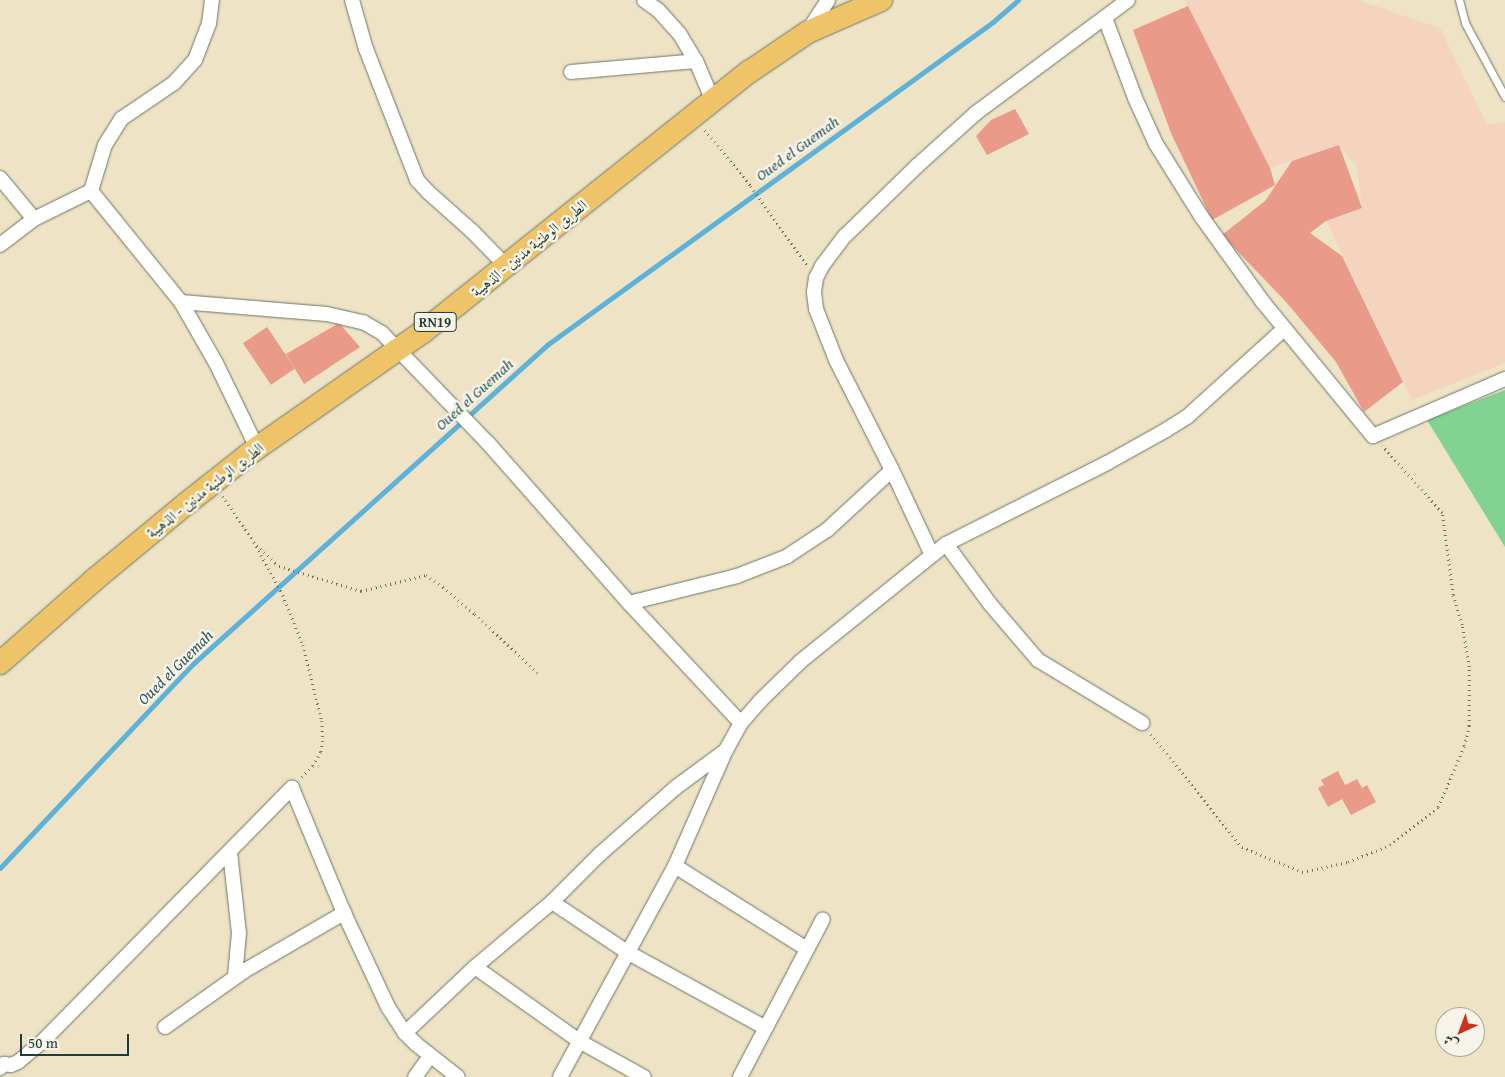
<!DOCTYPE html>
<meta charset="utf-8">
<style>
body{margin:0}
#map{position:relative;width:1505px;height:1077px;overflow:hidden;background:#efe3c5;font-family:"Gentium Book Plus",Amiri,serif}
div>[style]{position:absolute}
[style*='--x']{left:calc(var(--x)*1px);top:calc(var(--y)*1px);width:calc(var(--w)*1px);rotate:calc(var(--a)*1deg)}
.built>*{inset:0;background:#f4d4bf}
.green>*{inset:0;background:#81d293}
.stream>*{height:4.5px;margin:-2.25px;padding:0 2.25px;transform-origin:2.25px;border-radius:2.25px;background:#5db2d9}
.building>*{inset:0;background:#e99a89;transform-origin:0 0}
.path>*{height:2.5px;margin-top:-1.25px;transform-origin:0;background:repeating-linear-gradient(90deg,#687767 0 1px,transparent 0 5px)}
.roads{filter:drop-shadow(0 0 1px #687767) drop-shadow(0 0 1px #687767)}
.lane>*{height:7px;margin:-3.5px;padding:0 3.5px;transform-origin:3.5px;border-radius:3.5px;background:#fff}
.street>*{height:14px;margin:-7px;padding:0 7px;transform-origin:7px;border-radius:7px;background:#fff}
.primary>*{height:22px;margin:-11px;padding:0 11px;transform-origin:11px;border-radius:11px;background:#efc469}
span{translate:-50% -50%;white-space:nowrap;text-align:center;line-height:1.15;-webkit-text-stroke:5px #f7f3e8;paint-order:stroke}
.shield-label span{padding:1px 4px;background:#f7f3e8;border:1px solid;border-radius:4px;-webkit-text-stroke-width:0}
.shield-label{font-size:14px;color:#1f3d34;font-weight:700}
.street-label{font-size:15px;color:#1f3d34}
.water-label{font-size:16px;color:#2e5a5d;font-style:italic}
.north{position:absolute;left:1435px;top:1007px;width:50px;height:50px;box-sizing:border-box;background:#f7f3e8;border:1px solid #a1aaa0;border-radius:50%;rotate:223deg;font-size:14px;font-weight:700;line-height:20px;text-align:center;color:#1f3d34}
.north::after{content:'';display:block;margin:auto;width:18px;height:22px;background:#c8321e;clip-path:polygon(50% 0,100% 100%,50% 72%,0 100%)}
.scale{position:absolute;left:20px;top:1034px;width:109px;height:22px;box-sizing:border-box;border:2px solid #1f3d34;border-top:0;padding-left:6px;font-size:15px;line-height:18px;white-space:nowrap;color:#1f3d34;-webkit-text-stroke:4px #f7f3e8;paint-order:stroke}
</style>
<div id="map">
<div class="built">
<i style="clip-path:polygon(1185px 0,1357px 0,1440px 28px,1487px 124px,1505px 122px,1505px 363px,1412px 400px,1326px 221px,1362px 208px,1357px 167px,1339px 145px,1270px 168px)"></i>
</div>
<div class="green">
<i style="clip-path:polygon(1505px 390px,1505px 547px,1427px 420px)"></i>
</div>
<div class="stream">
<i style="--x:0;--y:868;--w:281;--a:-46.6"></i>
<i style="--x:193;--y:664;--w:477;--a:-42"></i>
<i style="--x:547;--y:345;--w:551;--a:-35.91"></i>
<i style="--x:993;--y:22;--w:33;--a:-41"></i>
</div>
<div class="building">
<i style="clip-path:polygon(1188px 6px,1270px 168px,1275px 185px,1212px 220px,1171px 133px,1133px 30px)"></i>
<i style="clip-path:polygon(1015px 109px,1029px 134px,987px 155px,976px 136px,991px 120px)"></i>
<i style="clip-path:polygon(1339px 145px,1362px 208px,1326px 221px,1310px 233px,1342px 256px,1403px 382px,1364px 412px,1336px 362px,1287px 303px,1222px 235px,1265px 201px,1292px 161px)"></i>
<i style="clip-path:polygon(339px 323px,360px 347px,304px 384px,286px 354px)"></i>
<i style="left:267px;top:327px;width:50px;height:29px;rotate:56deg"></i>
<i style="clip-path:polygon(1338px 771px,1345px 785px,1357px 779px,1362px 788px,1367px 785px,1376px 802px,1351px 815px,1342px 799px,1328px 807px,1318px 788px,1324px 785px,1321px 780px)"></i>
</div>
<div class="path">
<i style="--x:705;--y:130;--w:72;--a:50.6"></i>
<i style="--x:751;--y:186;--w:97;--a:54.7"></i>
<i style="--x:223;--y:496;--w:55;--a:56"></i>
<i style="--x:254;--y:542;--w:60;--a:61.3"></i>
<i style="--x:283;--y:595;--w:54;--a:68.2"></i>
<i style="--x:303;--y:645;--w:78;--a:76"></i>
<i style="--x:322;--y:721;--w:20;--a:87"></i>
<i style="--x:323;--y:741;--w:11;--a:100"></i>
<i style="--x:321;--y:752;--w:16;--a:120"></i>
<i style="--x:313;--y:766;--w:17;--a:135"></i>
<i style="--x:257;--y:545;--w:30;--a:44"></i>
<i style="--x:279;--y:566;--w:86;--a:17"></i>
<i style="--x:361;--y:591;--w:67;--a:-13.8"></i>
<i style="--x:426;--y:575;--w:21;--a:35"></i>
<i style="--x:443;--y:587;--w:42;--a:40.2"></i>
<i style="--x:475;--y:614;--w:88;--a:43.2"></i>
<i style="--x:1151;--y:734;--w:145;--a:51.2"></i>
<i style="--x:1242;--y:847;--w:65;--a:22.6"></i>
<i style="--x:1302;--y:872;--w:47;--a:-12.3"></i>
<i style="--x:1348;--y:862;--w:45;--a:-22"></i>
<i style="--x:1390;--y:845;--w:61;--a:-38.4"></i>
<i style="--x:1438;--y:807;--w:66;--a:-66.9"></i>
<i style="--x:1464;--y:746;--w:21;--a:-76"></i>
<i style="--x:1469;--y:726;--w:59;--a:-90"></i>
<i style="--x:1469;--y:667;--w:43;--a:-99.5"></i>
<i style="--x:1462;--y:625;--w:31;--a:-107"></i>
<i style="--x:1453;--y:595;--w:83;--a:-97.6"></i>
<i style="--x:1442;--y:513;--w:90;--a:-131.8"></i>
</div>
<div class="roads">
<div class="lane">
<i style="--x:1459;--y:0;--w:24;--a:75"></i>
<i style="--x:1465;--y:23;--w:84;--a:61.6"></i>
</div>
<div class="street">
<i style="--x:352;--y:0;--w:51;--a:74.1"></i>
<i style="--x:366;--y:49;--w:141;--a:68.7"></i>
<i style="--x:417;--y:180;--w:16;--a:47"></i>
<i style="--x:428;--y:192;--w:59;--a:41.6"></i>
<i style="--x:472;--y:231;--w:49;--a:45.8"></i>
<i style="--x:644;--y:0;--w:17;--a:36"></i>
<i style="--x:658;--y:10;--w:31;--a:48"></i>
<i style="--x:679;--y:33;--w:33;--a:59"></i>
<i style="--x:696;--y:61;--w:43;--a:67"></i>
<i style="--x:1105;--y:18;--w:85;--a:69.4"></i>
<i style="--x:1135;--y:98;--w:51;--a:65.5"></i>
<i style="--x:1156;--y:144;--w:85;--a:58"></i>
<i style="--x:1201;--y:216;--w:105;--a:54.3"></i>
<i style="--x:1262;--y:301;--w:175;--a:50.6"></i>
<i style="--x:1373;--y:436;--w:144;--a:-23.4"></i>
<i style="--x:808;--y:31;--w:37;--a:-57"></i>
<i style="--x:571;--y:72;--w:125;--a:-5"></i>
<i style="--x:0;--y:178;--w:53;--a:50.3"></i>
<i style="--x:91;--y:191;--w:48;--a:-73.1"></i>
<i style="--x:105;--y:145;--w:31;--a:-58"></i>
<i style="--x:121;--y:119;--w:64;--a:-34.2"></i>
<i style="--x:174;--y:83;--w:31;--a:-48"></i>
<i style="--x:195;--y:60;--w:39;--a:-69"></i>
<i style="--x:209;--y:24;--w:24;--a:-83"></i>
<i style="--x:0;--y:245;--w:43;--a:-37.4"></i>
<i style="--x:34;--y:219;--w:64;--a:-26.2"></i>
<i style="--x:91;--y:191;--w:143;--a:51"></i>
<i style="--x:181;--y:302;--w:70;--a:60.2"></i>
<i style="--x:216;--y:363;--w:94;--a:64.2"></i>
<i style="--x:181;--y:302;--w:146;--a:4.7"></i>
<i style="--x:327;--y:314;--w:37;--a:13"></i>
<i style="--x:363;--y:322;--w:22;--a:30"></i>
<i style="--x:382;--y:333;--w:153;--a:46.1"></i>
<i style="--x:488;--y:443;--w:213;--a:48.6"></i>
<i style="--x:629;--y:603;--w:164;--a:47"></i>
<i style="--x:946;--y:544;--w:74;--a:53.7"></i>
<i style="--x:990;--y:604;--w:74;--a:49.4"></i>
<i style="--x:1038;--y:660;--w:122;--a:31.2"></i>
<i style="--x:932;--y:555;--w:94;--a:-115.2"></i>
<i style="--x:892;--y:470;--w:123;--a:-117"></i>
<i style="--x:836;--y:360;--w:55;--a:-111.4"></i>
<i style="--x:816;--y:309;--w:17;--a:-97"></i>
<i style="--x:814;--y:292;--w:14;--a:-82"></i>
<i style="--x:816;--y:278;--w:13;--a:-63"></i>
<i style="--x:822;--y:266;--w:38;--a:-53"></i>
<i style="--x:845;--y:236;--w:102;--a:-44.2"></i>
<i style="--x:918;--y:165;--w:78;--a:-41.9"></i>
<i style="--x:976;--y:113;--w:189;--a:-36.6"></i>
<i style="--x:629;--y:603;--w:111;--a:-14"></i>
<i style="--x:737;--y:576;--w:53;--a:-21.2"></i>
<i style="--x:786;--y:557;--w:49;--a:-33.4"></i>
<i style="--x:827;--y:530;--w:88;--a:-42.7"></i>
<i style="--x:230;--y:852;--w:81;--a:83.7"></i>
<i style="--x:239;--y:933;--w:43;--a:95.3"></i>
<i style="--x:675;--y:866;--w:156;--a:32.2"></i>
<i style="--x:552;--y:902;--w:90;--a:33.7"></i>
<i style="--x:627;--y:952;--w:158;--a:28.7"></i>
<i style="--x:475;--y:967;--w:128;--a:35.4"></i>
<i style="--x:579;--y:1041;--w:74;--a:29"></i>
<i style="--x:165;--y:1027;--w:97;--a:-35.3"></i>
<i style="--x:244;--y:971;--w:116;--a:-30.1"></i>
<i style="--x:405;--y:1033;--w:96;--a:-43.3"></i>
<i style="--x:475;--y:967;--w:101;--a:-40.2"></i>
<i style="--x:552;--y:902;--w:68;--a:-45"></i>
<i style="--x:600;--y:854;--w:100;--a:-41.3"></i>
<i style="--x:675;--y:788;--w:62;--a:-36.5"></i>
<i style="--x:0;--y:1068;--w:6;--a:-45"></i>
<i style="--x:4;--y:1064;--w:7;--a:8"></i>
<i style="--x:11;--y:1065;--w:8;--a:-23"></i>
<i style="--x:18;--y:1062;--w:34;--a:-40"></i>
<i style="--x:44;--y:1040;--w:354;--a:-45.5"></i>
<i style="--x:292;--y:788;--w:135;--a:67.4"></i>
<i style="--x:344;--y:913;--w:104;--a:64.9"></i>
<i style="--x:388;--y:1007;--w:31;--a:57"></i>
<i style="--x:405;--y:1033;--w:16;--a:45"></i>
<i style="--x:416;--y:1044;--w:53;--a:38.2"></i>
<i style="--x:415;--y:1077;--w:26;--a:-54"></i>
<i style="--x:560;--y:1077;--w:240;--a:-61.4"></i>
<i style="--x:675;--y:866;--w:127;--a:-66.3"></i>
<i style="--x:726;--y:750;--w:31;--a:-61"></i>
<i style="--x:741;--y:723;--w:29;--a:-49"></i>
<i style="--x:760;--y:701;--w:57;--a:-44.3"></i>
<i style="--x:801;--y:661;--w:186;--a:-38.9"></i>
<i style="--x:946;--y:544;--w:180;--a:-26.7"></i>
<i style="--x:1107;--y:463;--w:68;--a:-29.2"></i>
<i style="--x:1166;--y:430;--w:26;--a:-32"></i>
<i style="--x:1188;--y:416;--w:130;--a:-42.2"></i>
<i style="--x:740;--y:1077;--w:178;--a:-62.3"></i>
</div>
<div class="primary">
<i style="--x:0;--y:663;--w:125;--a:-41.4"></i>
<i style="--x:94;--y:580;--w:119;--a:-39.6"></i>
<i style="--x:186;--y:504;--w:90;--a:-38.3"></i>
<i style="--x:257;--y:448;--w:204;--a:-35"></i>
<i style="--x:424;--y:331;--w:416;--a:-38.6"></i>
<i style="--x:749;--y:72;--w:71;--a:-34.1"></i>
<i style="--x:808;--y:32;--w:80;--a:-23.7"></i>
</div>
</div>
<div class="shield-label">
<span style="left:435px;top:322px">RN19</span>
</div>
<div class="street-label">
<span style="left:529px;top:248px;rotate:-39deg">الطريق الوطنية مدنين - الذهيبة</span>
<span style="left:205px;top:490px;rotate:-38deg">الطريق الوطنية مدنين - الذهيبة</span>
</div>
<div class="water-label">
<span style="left:797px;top:148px;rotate:-36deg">Oued el Guemah</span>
<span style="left:474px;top:394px;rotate:-42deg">Oued el Guemah</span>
<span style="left:175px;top:667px;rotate:-45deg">Oued el Guemah</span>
</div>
<div class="north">ش</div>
<div class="scale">50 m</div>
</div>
